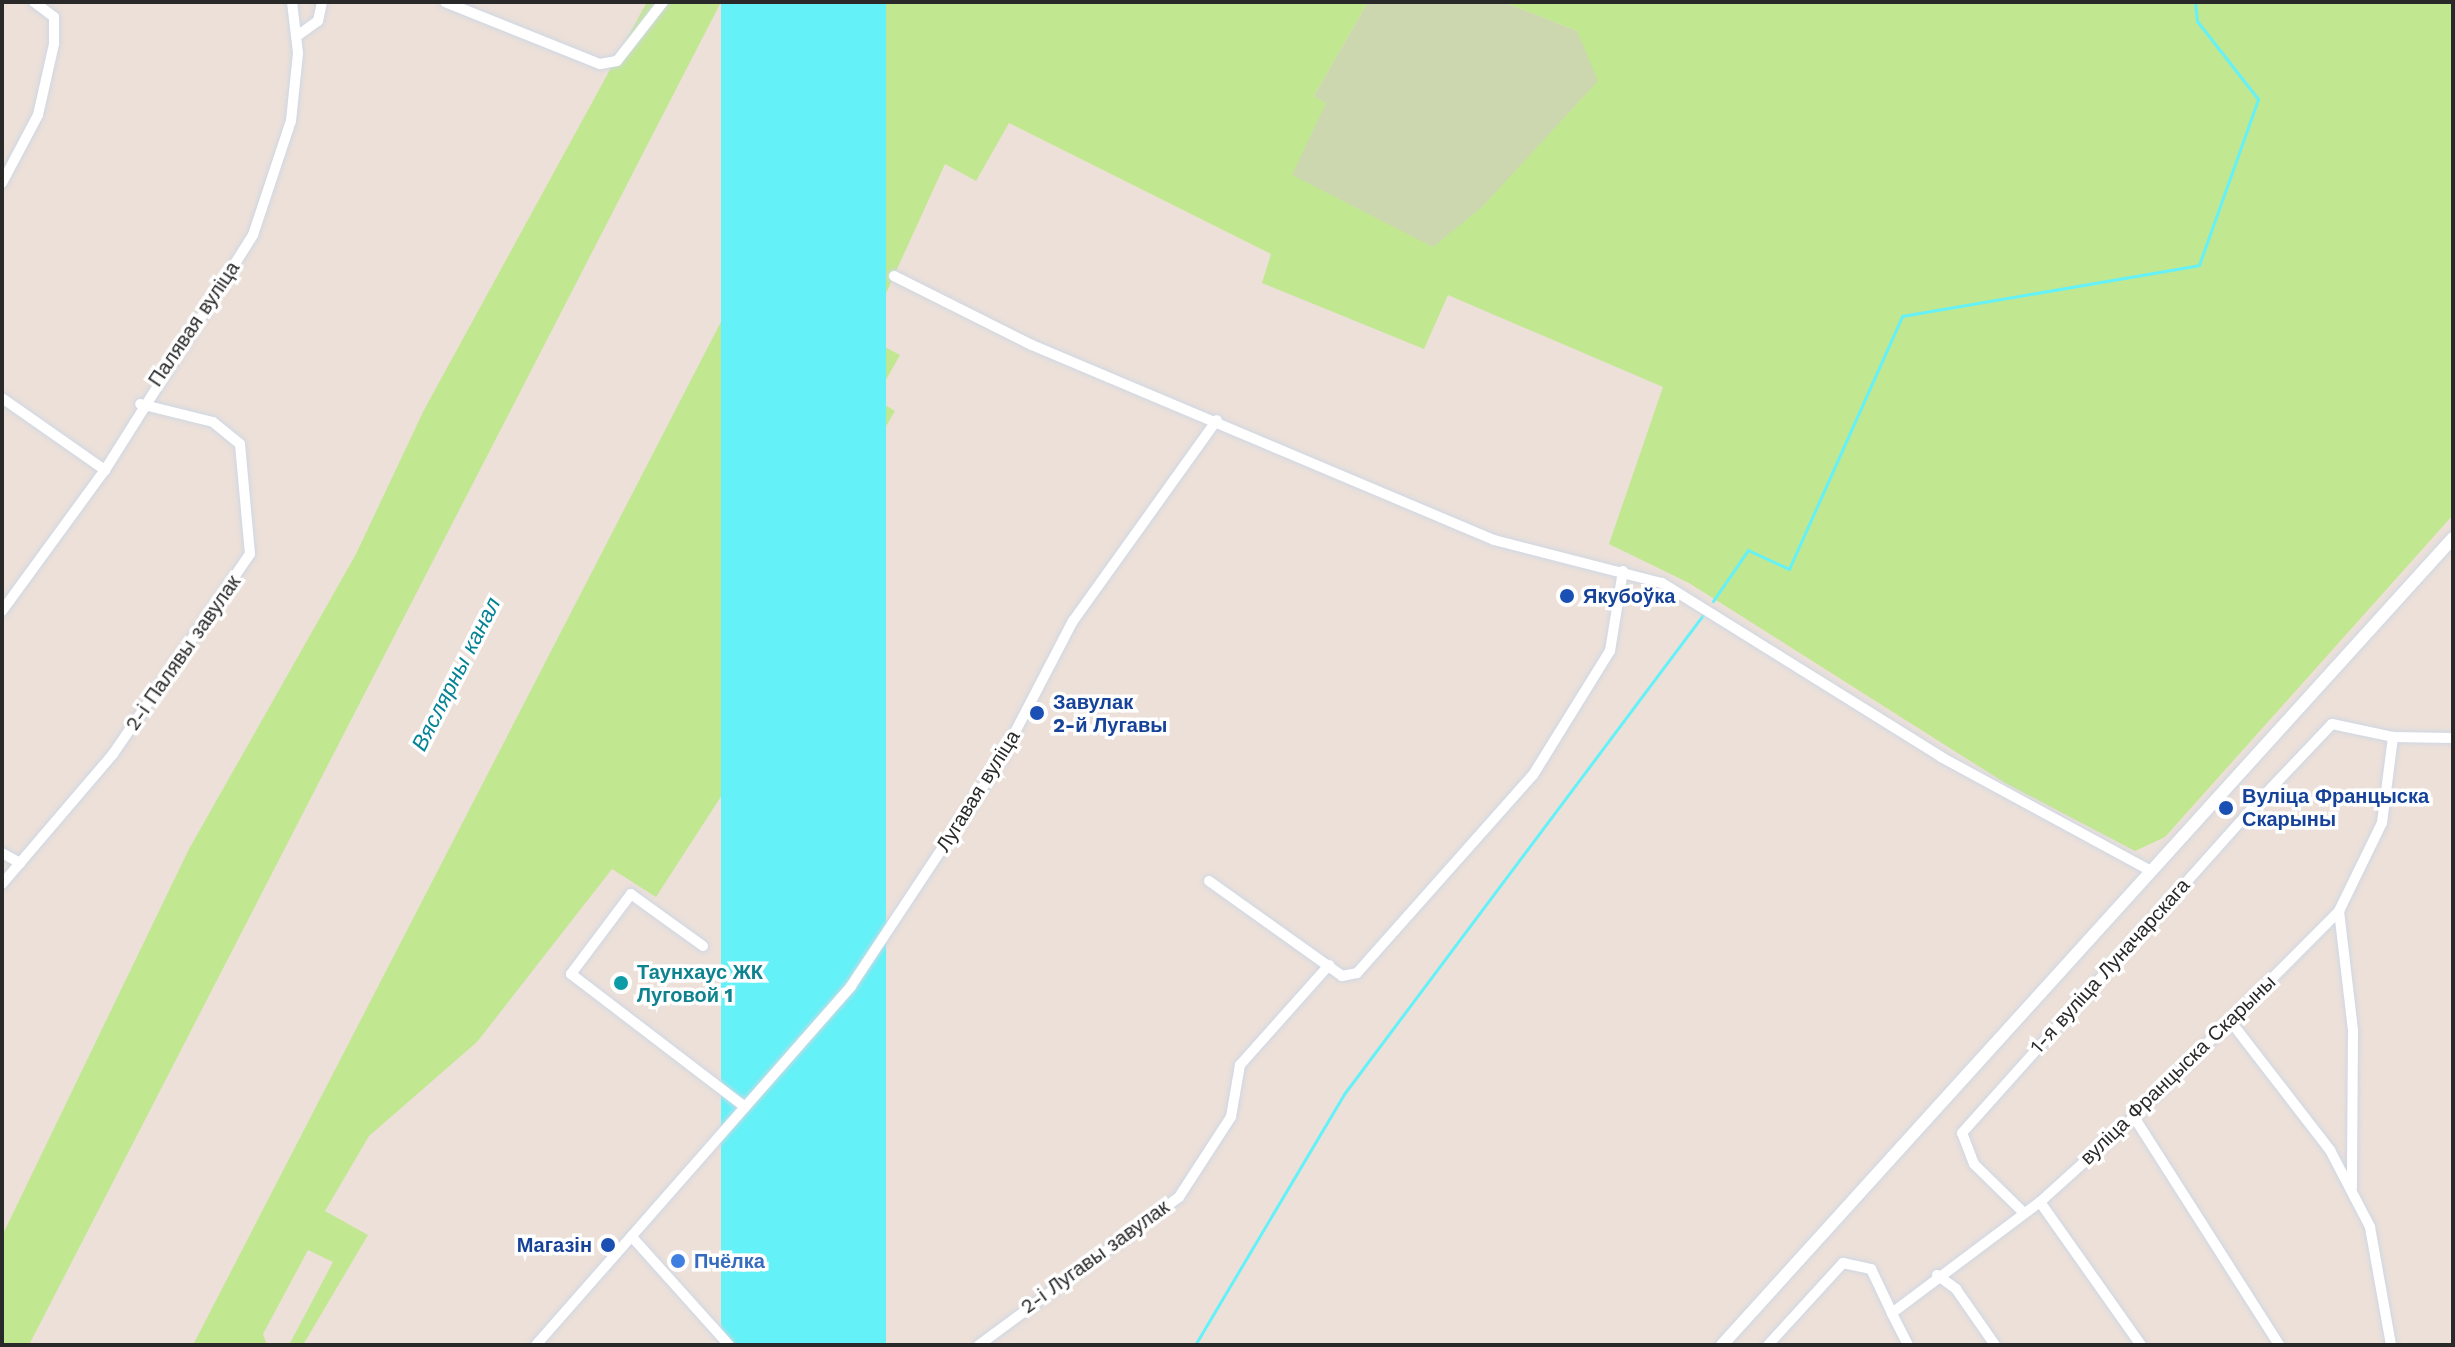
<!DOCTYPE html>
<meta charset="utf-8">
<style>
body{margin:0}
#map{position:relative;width:2455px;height:1347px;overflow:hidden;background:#ece0d9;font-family:"Work Sans",sans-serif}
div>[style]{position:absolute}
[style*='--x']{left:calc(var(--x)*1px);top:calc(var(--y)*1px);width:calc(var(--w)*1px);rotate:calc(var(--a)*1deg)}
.green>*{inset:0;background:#c2e791}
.cemetery>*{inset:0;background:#ccd7af}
.water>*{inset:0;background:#64f1f7;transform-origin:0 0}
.stream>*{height:3px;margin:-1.5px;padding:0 1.5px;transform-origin:1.5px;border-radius:1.5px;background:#64f1f7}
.roads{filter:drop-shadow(0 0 2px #ced7e3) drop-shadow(0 0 2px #ced7e3)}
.minor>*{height:10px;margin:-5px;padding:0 5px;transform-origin:5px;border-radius:5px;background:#fff}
.tertiary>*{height:12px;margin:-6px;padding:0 6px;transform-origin:6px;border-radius:6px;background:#fff}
.dots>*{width:22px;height:22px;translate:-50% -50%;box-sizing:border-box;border:4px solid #fff;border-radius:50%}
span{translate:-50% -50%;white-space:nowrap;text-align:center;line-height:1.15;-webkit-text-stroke:7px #fff;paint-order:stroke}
.street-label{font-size:20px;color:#292929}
.transit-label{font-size:20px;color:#164399;font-weight:700}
.left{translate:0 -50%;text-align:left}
.right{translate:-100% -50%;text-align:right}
.culture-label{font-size:20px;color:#0d838f;font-weight:700}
.shop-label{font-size:20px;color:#366cbe;font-weight:700}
.water-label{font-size:22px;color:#058294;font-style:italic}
.frame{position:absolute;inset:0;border:4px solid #292929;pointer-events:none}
</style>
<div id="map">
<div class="green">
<i style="clip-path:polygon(647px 2px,721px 2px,29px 1345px,2px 1345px,2px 1236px,189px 849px,356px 554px,424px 410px)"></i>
<i style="clip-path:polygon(886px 2px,1368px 2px,1314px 96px,1326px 103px,1577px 31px,1503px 2px,2453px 2px,2453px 515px,2165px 837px,2135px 851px,2005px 783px,1689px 583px,1609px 544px,1663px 387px,1448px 295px,1424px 349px,1262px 283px,1271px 254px,1009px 123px,976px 181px,945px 164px,866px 337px,900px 355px,875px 399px,895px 411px,735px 682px,777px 710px,656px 897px,612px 869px,477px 1042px,369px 1136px,325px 1211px,368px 1235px,303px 1345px,289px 1345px,333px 1262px,308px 1250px,263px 1334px,267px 1345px,193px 1345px)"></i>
</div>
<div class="cemetery">
<i style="clip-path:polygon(1368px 2px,1503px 2px,1577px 31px,1598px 81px,1482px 207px,1433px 247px,1292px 175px,1326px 103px,1314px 96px)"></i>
</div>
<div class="water">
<i style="left:721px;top:2px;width:165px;height:1511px"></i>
</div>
<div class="stream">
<i style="--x:1713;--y:601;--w:62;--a:-55.5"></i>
<i style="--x:1748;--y:550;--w:45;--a:24.9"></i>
<i style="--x:1789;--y:569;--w:277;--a:-65.9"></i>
<i style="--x:1902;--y:316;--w:301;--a:-9.7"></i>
<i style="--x:2199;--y:265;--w:176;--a:-70.4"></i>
<i style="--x:2258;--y:99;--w:99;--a:-128"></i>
<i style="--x:2197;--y:21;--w:19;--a:-96"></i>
<i style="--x:1195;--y:1345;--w:292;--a:-59.3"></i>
<i style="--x:1344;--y:1094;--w:599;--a:-53.15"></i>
</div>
<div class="roads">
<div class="minor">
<i style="--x:445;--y:2;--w:167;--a:21.8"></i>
<i style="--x:600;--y:64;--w:17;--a:-10"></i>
<i style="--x:617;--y:61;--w:75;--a:-52.1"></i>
<i style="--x:297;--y:36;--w:26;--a:-36"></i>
<i style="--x:318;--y:21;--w:19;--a:-78"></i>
<i style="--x:2;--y:183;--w:77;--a:-62.1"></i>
<i style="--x:38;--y:115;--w:73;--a:-77.3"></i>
<i style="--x:54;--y:44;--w:27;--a:-90"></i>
<i style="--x:54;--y:17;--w:25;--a:-143"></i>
<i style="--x:894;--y:276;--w:154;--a:26.6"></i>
<i style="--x:1032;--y:345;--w:501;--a:22.88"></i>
<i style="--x:1494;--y:540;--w:173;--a:14.4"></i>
<i style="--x:1662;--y:583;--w:329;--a:31.9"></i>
<i style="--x:1941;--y:757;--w:239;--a:28.5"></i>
<i style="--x:2;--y:398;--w:126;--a:35"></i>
<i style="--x:2;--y:611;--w:175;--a:-53.9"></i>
<i style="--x:105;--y:470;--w:278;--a:-57.8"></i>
<i style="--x:253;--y:235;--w:120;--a:-71.6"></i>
<i style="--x:291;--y:121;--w:68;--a:-84.1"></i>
<i style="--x:298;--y:53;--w:51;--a:-96.7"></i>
<i style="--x:2;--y:853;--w:21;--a:29"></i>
<i style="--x:1209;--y:881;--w:163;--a:35.5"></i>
<i style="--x:1342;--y:976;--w:15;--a:-11"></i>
<i style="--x:1357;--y:973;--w:265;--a:-48.4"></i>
<i style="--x:1533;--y:775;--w:146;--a:-58.2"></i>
<i style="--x:1610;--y:651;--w:81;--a:-80.8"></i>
<i style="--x:2;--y:884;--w:171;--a:-49.5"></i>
<i style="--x:113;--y:754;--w:242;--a:-55.6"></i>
<i style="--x:250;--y:554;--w:110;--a:-95.2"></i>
<i style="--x:240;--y:444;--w:35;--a:-141"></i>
<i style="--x:213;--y:422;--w:75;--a:-166.1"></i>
<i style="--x:2339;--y:911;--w:121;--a:83.3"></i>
<i style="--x:2353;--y:1031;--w:157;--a:90.4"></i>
<i style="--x:703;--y:946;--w:89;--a:-144.2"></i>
<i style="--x:631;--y:894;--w:100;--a:126.9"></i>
<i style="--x:571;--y:974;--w:219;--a:37.4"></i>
<i style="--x:2231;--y:1022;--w:162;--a:52.3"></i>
<i style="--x:2330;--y:1150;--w:87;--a:62.5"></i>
<i style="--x:2370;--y:1227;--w:120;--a:79.9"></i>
<i style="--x:2134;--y:1117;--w:270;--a:57.5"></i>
<i style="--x:2040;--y:1202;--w:175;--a:54.8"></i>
<i style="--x:2024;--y:1213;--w:70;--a:-135.6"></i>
<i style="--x:1974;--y:1164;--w:33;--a:-111"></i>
<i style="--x:1962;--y:1133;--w:441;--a:-48.2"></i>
<i style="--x:2256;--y:804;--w:110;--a:-46.5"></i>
<i style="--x:2332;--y:724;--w:62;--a:12"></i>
<i style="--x:2393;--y:737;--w:60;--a:1"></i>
<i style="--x:632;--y:1237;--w:145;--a:48.1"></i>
<i style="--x:1937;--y:1275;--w:24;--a:36"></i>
<i style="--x:1956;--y:1289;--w:68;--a:55.1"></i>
<i style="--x:536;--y:1345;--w:478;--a:-48.7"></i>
<i style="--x:851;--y:986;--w:270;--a:-56.5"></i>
<i style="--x:1000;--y:761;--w:158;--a:-62.5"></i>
<i style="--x:1073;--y:621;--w:247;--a:-54.4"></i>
<i style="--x:979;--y:1345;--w:249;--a:-36.5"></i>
<i style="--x:1179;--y:1197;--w:95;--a:-57"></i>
<i style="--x:1231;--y:1117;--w:53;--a:-80.2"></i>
<i style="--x:1240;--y:1065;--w:134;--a:-48.3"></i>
<i style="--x:1768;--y:1345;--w:111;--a:-47.6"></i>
<i style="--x:1843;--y:1263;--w:29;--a:12"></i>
<i style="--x:1871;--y:1269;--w:49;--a:64.5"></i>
<i style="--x:1908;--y:1345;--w:36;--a:-117"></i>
<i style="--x:1892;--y:1313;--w:185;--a:-36.9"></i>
<i style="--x:2040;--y:1202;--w:127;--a:-42.1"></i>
<i style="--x:2134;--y:1117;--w:291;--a:-45.1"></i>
<i style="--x:2339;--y:911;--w:98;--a:-64"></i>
<i style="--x:2382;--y:823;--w:87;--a:-82.7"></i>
</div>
<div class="tertiary">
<i style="--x:1722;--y:1345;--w:1089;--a:-47.83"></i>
</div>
</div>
<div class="dots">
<i style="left:1567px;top:596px;background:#1a4fb4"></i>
<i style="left:1037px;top:713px;background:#1a4fb4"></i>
<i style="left:2226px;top:808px;background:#1a4fb4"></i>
<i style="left:621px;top:983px;background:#0f9aa8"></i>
<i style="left:608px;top:1245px;background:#1a4fb4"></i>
<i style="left:678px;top:1261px;background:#3f7fe0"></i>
</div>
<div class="street-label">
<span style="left:194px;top:324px;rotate:-56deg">Палявая вуліца</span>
<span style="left:183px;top:653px;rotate:-55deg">2-і Палявы завулак</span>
<span style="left:978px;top:791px;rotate:-58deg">Лугавая вуліца</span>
<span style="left:2110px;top:966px;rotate:-48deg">1-я вуліца Луначарскага</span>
<span style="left:2178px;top:1070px;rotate:-44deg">вуліца Францыска Скарыны</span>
<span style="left:1095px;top:1257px;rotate:-36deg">2-і Лугавы завулак</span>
</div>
<div class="transit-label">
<span class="left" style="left:1583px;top:596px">Якубоўка</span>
<span class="left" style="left:1053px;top:714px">Завулак<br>2-й Лугавы</span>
<span class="left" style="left:2242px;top:808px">Вуліца Францыска<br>Скарыны</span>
<span class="right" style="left:592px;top:1245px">Магазін</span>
</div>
<div class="culture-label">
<span class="left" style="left:637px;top:984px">Таунхаус ЖК<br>Луговой 1</span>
</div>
<div class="shop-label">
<span class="left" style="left:694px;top:1261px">Пчёлка</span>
</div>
<div class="water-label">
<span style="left:456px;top:674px;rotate:-63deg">Вяслярны канал</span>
</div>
<div class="frame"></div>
</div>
